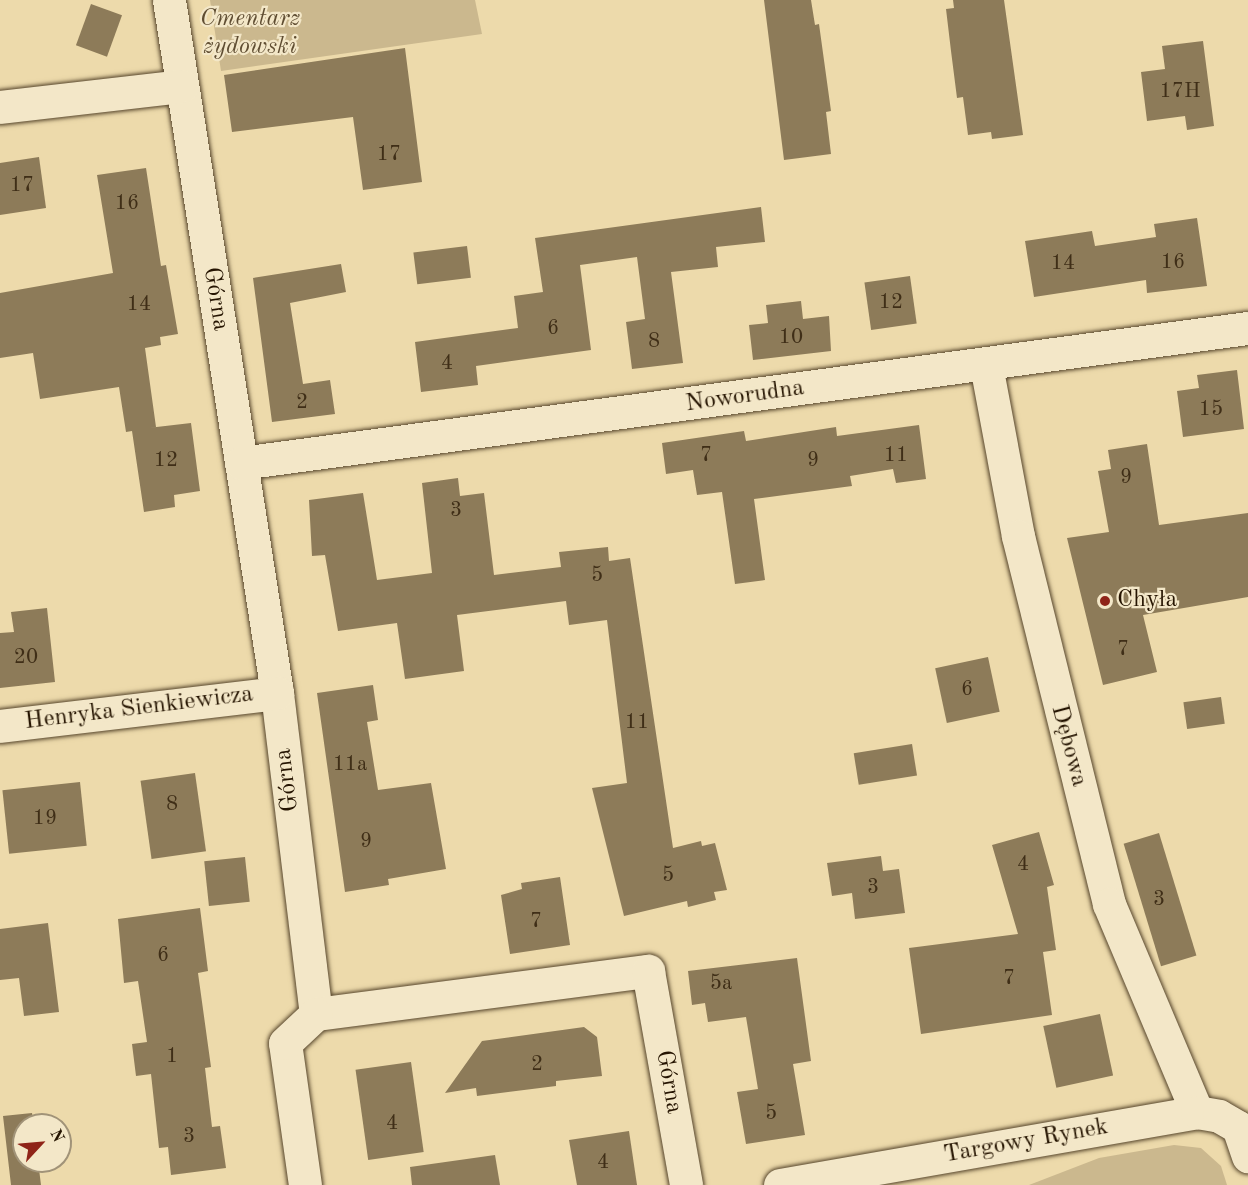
<!DOCTYPE html>
<meta charset="utf-8">
<style>
body{margin:0}
#map{position:relative;width:1248px;height:1185px;overflow:hidden;background:#eddaab;font-family:"Old Standard TT",serif}
div>[style]{position:absolute}
[style*='--x']{left:calc(var(--x)*1px);top:calc(var(--y)*1px);width:calc(var(--w)*1px);rotate:calc(var(--a)*1deg)}
.green>*{inset:0;background:#cbb88e}
.building>*{inset:0;background:#8d7b59;transform-origin:0 0}
.roads{filter:drop-shadow(0 0 2px #57462c) drop-shadow(0 0 2px #57462c)}
.street>*{height:33px;margin:-16.5px;padding:0 16.5px;transform-origin:16.5px;border-radius:16.5px;background:#f3e7c8}
.dots>*{width:16px;height:16px;translate:-50% -50%;box-sizing:border-box;border:3px solid #f3e7c8;border-radius:50%}
span{translate:-50% -50%;white-space:nowrap;text-align:center;line-height:1.15;-webkit-text-stroke:4.5px #f3e7c8;paint-order:stroke}
.number-label{font-size:21px;color:#3f2e17}
.number-label span{-webkit-text-stroke-width:0}
.park-label{font-size:24px;color:#5f4d32;font-style:italic}
.street-label{font-size:24px;color:#251401}
.poi-label{font-size:24px;color:#251401}
.left{translate:0 -50%;text-align:left}
.north{position:absolute;left:12px;top:1113px;width:60px;height:60px;box-sizing:border-box;background:#f3e7c8;border:2px solid #a19378;border-radius:50%;rotate:64deg;font-size:16px;font-weight:700;line-height:24px;text-align:center;color:#251401}
.north::after{content:'';display:block;margin:auto;width:21px;height:27px;background:#8f2418;clip-path:polygon(50% 0,100% 100%,50% 72%,0 100%)}
</style>
<div id="map">
<div class="green">
<i style="clip-path:polygon(210px 0,475px 0,482px 34px,221px 71px)"></i>
<i style="clip-path:polygon(1174px 1145px,1201px 1148px,1221px 1166px,1227px 1185px,1029px 1185px,1099px 1158px)"></i>
</div>
<div class="building">
<i style="clip-path:polygon(764px 0,811px 0,815px 25px,819px 24px,831px 111px,826px 112px,831px 154px,784px 160px)"></i>
<i style="clip-path:polygon(953px 0,1004px 0,1023px 135px,992px 139px,991px 132px,968px 135px,963px 97px,957px 98px,951px 51px,946px 9px,954px 8px)"></i>
<i style="left:91px;top:4px;width:33px;height:44px;rotate:20deg"></i>
<i style="clip-path:polygon(1203px 41px,1214px 126px,1187px 130px,1185px 116px,1147px 121px,1141px 72px,1165px 69px,1162px 46px)"></i>
<i style="clip-path:polygon(405px 48px,422px 182px,363px 190px,353px 117px,232px 132px,224px 75px)"></i>
<i style="clip-path:polygon(39px 157px,46px 208px,0 215px,0 163px)"></i>
<i style="clip-path:polygon(146px 168px,161px 266px,166px 265px,178px 334px,160px 337px,161px 345px,145px 348px,156px 427px,148px 428px,191px 423px,200px 491px,174px 495px,175px 507px,144px 512px,132px 431px,126px 432px,119px 387px,40px 399px,33px 353px,0 358px,0 293px,113px 273px,97px 175px)"></i>
<i style="clip-path:polygon(761px 207px,765px 242px,716px 247px,718px 267px,671px 272px,683px 363px,632px 369px,626px 322px,645px 319px,637px 257px,580px 265px,591px 350px,476px 366px,478px 385px,421px 392px,415px 342px,518px 328px,514px 296px,543px 292px,535px 238px)"></i>
<i style="clip-path:polygon(1197px 218px,1207px 286px,1147px 293px,1146px 280px,1034px 297px,1025px 241px,1092px 231px,1095px 246px,1156px 237px,1154px 224px)"></i>
<i style="left:467px;top:246px;width:32px;height:54px;rotate:83deg"></i>
<i style="clip-path:polygon(341px 264px,346px 292px,290px 303px,303px 384px,330px 380px,335px 414px,272px 422px,253px 278px)"></i>
<i style="left:910px;top:276px;width:48px;height:46px;rotate:82deg"></i>
<i style="clip-path:polygon(801px 301px,803px 319px,829px 316px,831px 351px,753px 360px,749px 325px,768px 323px,766px 305px)"></i>
<i style="clip-path:polygon(1237px 370px,1244px 429px,1183px 437px,1177px 391px,1199px 388px,1197px 375px)"></i>
<i style="clip-path:polygon(919px 425px,926px 479px,896px 483px,893px 469px,850px 476px,852px 486px,754px 499px,765px 580px,735px 584px,722px 492px,697px 495px,693px 470px,666px 474px,662px 443px,744px 431px,746px 441px,836px 427px,837px 436px)"></i>
<i style="clip-path:polygon(1147px 444px,1159px 525px,1248px 513px,1248px 597px,1143px 615px,1157px 672px,1103px 685px,1067px 538px,1109px 532px,1098px 471px,1111px 469px,1108px 450px)"></i>
<i style="clip-path:polygon(458px 478px,460px 496px,484px 493px,494px 575px,561px 567px,559px 552px,608px 547px,609px 561px,630px 558px,673px 848px,701px 841px,702px 846px,715px 843px,727px 890px,714px 892px,716px 900px,688px 907px,687px 901px,624px 916px,592px 788px,627px 783px,607px 620px,569px 625px,566px 601px,457px 615px,464px 671px,405px 679px,397px 623px,338px 631px,325px 555px,312px 556px,309px 500px,363px 493px,377px 580px,432px 573px,422px 483px)"></i>
<i style="clip-path:polygon(47px 608px,55px 682px,0 688px,0 633px,14px 632px,11px 612px)"></i>
<i style="left:988px;top:657px;width:56px;height:54px;rotate:78deg"></i>
<i style="clip-path:polygon(373px 685px,378px 720px,367px 722px,378px 790px,431px 783px,446px 869px,388px 879px,389px 885px,345px 892px,317px 693px)"></i>
<i style="left:1221px;top:697px;width:27px;height:38px;rotate:82deg"></i>
<i style="left:912px;top:744px;width:32px;height:59px;rotate:81deg"></i>
<i style="left:195px;top:773px;width:79px;height:55px;rotate:82deg"></i>
<i style="left:80px;top:782px;width:64px;height:78px;rotate:84deg"></i>
<i style="clip-path:polygon(1039px 832px,1054px 885px,1047px 887px,1056px 950px,1043px 952px,1052px 1015px,921px 1034px,909px 948px,1018px 934px,992px 845px)"></i>
<i style="left:1159px;top:833px;width:128px;height:37px;rotate:73deg"></i>
<i style="clip-path:polygon(881px 856px,883px 871px,899px 869px,905px 913px,855px 919px,852px 893px,832px 896px,827px 863px)"></i>
<i style="left:245px;top:857px;width:45px;height:41px;rotate:84deg"></i>
<i style="clip-path:polygon(560px 877px,570px 945px,510px 954px,501px 895px,522px 889px,521px 883px)"></i>
<i style="clip-path:polygon(200px 908px,208px 971px,198px 973px,211px 1067px,205px 1068px,212px 1127px,220px 1126px,226px 1168px,171px 1175px,168px 1147px,159px 1148px,151px 1074px,136px 1076px,132px 1044px,147px 1042px,138px 981px,124px 983px,118px 919px)"></i>
<i style="clip-path:polygon(48px 923px,59px 1012px,24px 1016px,19px 978px,0 980px,0 929px)"></i>
<i style="clip-path:polygon(797px 958px,811px 1061px,793px 1064px,805px 1135px,746px 1144px,737px 1092px,758px 1089px,746px 1017px,708px 1022px,705px 1003px,692px 1005px,688px 971px)"></i>
<i style="left:1100px;top:1014px;width:63px;height:58px;rotate:78deg"></i>
<i style="clip-path:polygon(584px 1027px,597px 1037px,602px 1076px,556px 1081px,556px 1086px,477px 1096px,476px 1088px,445px 1093px,482px 1041px)"></i>
<i style="left:411px;top:1062px;width:91px;height:56px;rotate:82deg"></i>
<i style="clip-path:polygon(32px 1113px,34px 1125px,24px 1125px,24px 1161px,38px 1161px,41px 1185px,11px 1185px,3px 1116px)"></i>
<i style="clip-path:polygon(629px 1131px,637px 1185px,577px 1185px,569px 1140px)"></i>
<i style="clip-path:polygon(495px 1155px,500px 1185px,412px 1185px,410px 1167px)"></i>
</div>
<div class="roads">
<div class="street">
<i style="--x:169;--y:0;--w:701;--a:81.14"></i>
<i style="--x:277;--y:693;--w:323;--a:83.1"></i>
<i style="--x:0;--y:107;--w:183;--a:-6.6"></i>
<i style="--x:986;--y:365;--w:174;--a:79.4"></i>
<i style="--x:1018;--y:536;--w:379;--a:76.1"></i>
<i style="--x:1109;--y:904;--w:226;--a:67.1"></i>
<i style="--x:241;--y:463;--w:1016;--a:-7.64"></i>
<i style="--x:0;--y:726;--w:279;--a:-6.8"></i>
<i style="--x:316;--y:1014;--w:335;--a:-7.4"></i>
<i style="--x:648;--y:971;--w:217;--a:79.9"></i>
<i style="--x:305;--y:1185;--w:143;--a:-98"></i>
<i style="--x:285;--y:1043;--w:42;--a:-43.1"></i>
<i style="--x:780;--y:1185;--w:423;--a:-9.9"></i>
<i style="--x:1197;--y:1112;--w:22;--a:10"></i>
<i style="--x:1219;--y:1116;--w:22;--a:30"></i>
<i style="--x:1238;--y:1127;--w:31;--a:71"></i>
</div>
</div>
<div class="dots">
<i style="left:1105px;top:601px;background:#8f2418"></i>
</div>
<div class="number-label">
<span style="left:1180px;top:92px">17H</span>
<span style="left:389px;top:155px">17</span>
<span style="left:22px;top:186px">17</span>
<span style="left:127px;top:204px">16</span>
<span style="left:1173px;top:263px">16</span>
<span style="left:1063px;top:264px">14</span>
<span style="left:891px;top:303px">12</span>
<span style="left:139px;top:305px">14</span>
<span style="left:553px;top:329px">6</span>
<span style="left:791px;top:338px">10</span>
<span style="left:654px;top:342px">8</span>
<span style="left:447px;top:364px">4</span>
<span style="left:302px;top:403px">2</span>
<span style="left:1211px;top:410px">15</span>
<span style="left:706px;top:456px">7</span>
<span style="left:896px;top:456px">11</span>
<span style="left:166px;top:461px">12</span>
<span style="left:813px;top:461px">9</span>
<span style="left:1126px;top:478px">9</span>
<span style="left:456px;top:511px">3</span>
<span style="left:597px;top:576px">5</span>
<span style="left:1123px;top:650px">7</span>
<span style="left:26px;top:658px">20</span>
<span style="left:967px;top:690px">6</span>
<span style="left:637px;top:723px">11</span>
<span style="left:350px;top:765px">11a</span>
<span style="left:172px;top:805px">8</span>
<span style="left:45px;top:819px">19</span>
<span style="left:366px;top:842px">9</span>
<span style="left:1023px;top:865px">4</span>
<span style="left:668px;top:876px">5</span>
<span style="left:873px;top:888px">3</span>
<span style="left:1159px;top:900px">3</span>
<span style="left:536px;top:922px">7</span>
<span style="left:163px;top:956px">6</span>
<span style="left:1009px;top:979px">7</span>
<span style="left:721px;top:984px">5a</span>
<span style="left:172px;top:1057px">1</span>
<span style="left:537px;top:1065px">2</span>
<span style="left:771px;top:1114px">5</span>
<span style="left:392px;top:1124px">4</span>
<span style="left:189px;top:1137px">3</span>
<span style="left:603px;top:1163px">4</span>
</div>
<div class="park-label">
<span style="left:250px;top:34px">Cmentarz<br>żydowski</span>
</div>
<div class="street-label">
<span style="left:215px;top:299px;rotate:81deg">Górna</span>
<span style="left:745px;top:397px;rotate:-8deg">Noworudna</span>
<span style="left:139px;top:709px;rotate:-7deg">Henryka Sienkiewicza</span>
<span style="left:1068px;top:746px;rotate:75deg">Dębowa</span>
<span style="left:288px;top:780px;rotate:-97deg">Górna</span>
<span style="left:668px;top:1082px;rotate:80deg">Górna</span>
<span style="left:1026px;top:1142px;rotate:-10deg">Targowy Rynek</span>
</div>
<div class="poi-label">
<span class="left" style="left:1117px;top:601px">Chyła</span>
</div>
<div class="north">N</div>
</div>
